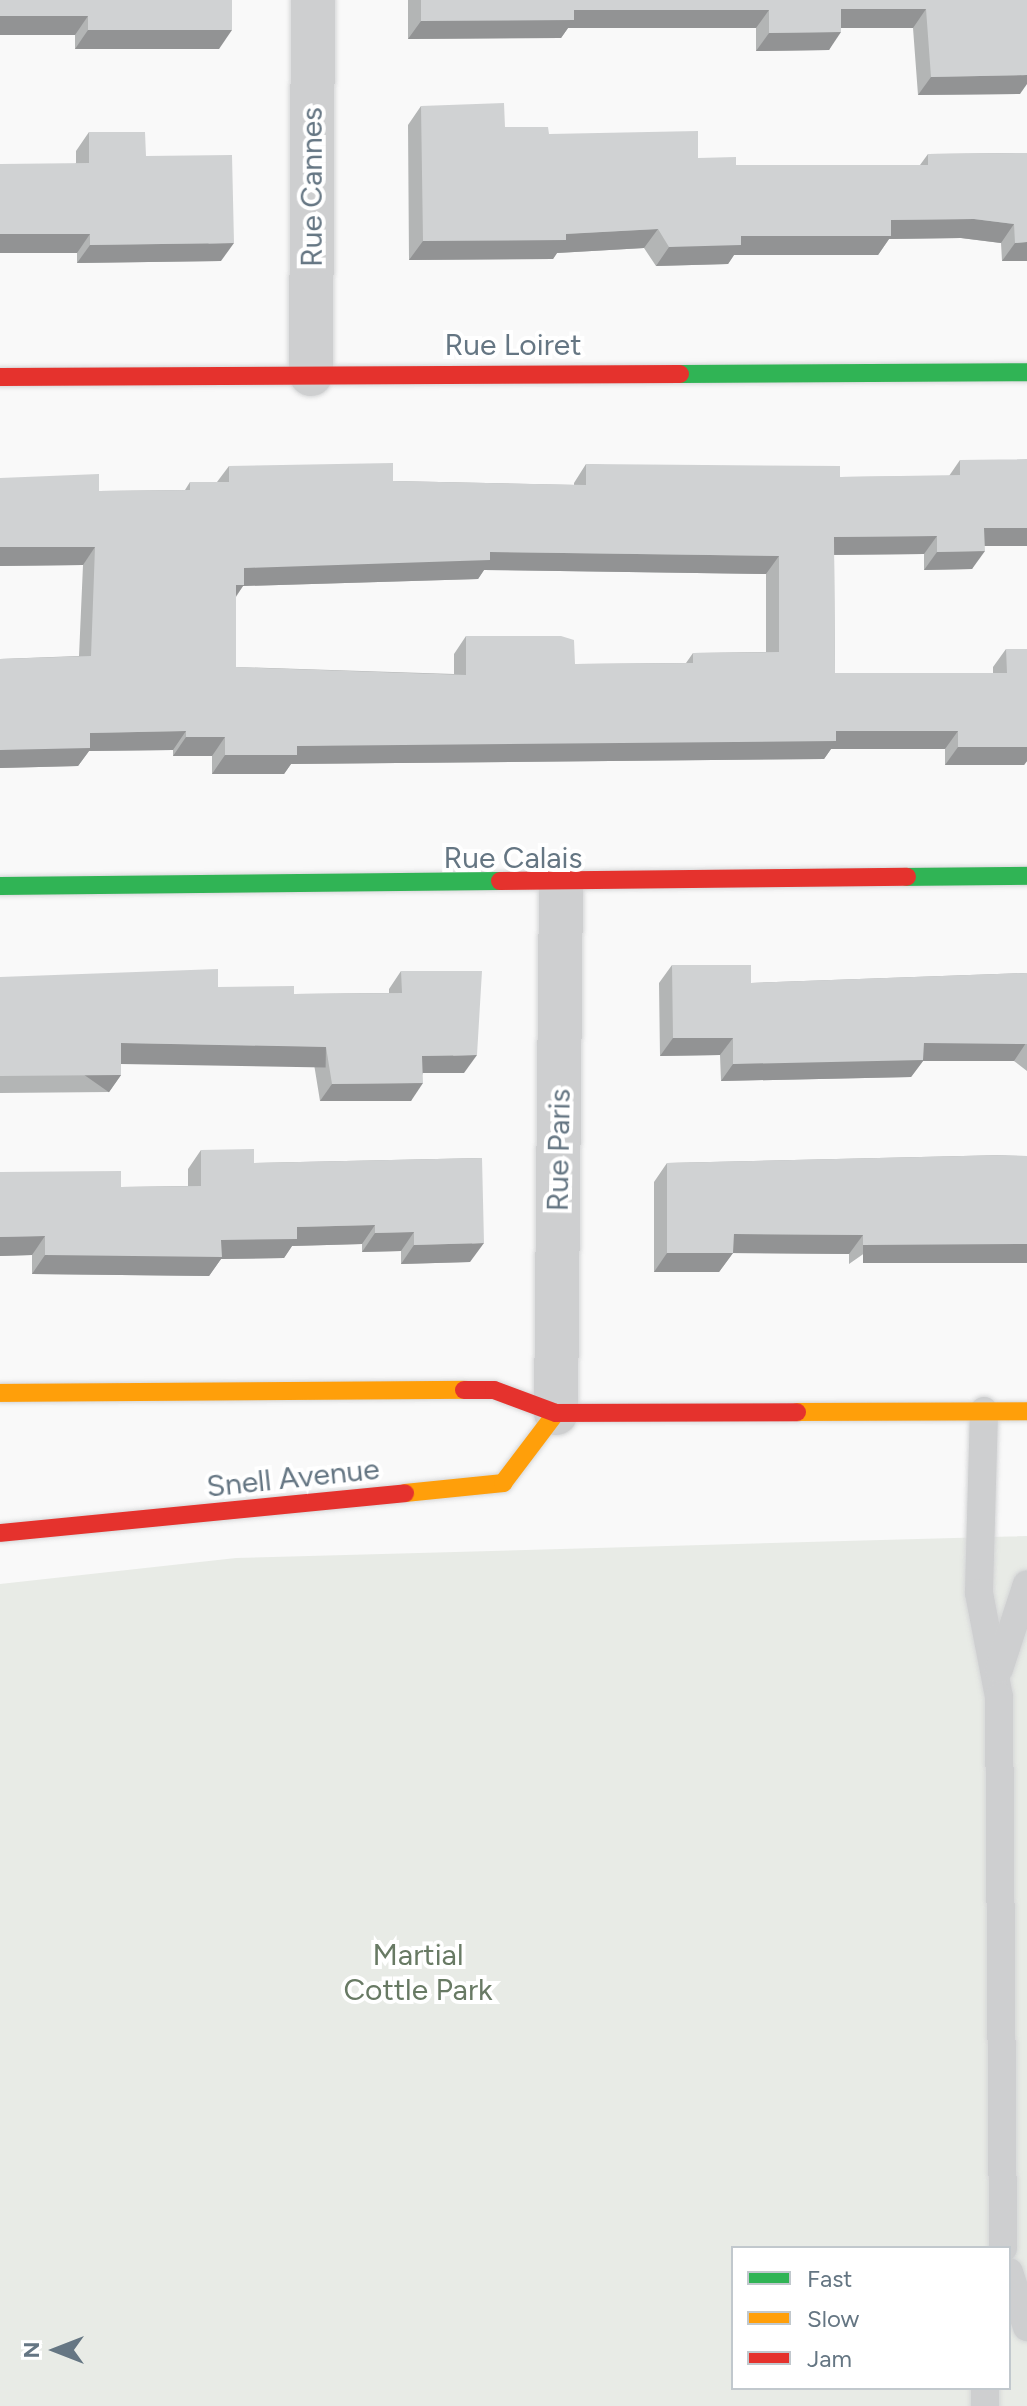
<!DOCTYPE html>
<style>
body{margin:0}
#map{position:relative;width:1027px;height:2406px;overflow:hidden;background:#f9f9f9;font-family:Figtree,sans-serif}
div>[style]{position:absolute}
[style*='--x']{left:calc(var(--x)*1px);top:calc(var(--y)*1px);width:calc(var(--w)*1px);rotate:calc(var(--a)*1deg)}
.green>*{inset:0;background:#e8ebe6}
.roads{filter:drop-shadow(0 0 2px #d5d6d7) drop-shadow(0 0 2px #d5d6d7)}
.lane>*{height:28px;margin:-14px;padding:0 14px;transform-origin:14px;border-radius:14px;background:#cecfd0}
.street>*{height:44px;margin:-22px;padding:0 22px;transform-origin:22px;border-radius:22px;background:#cecfd0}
.fast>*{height:18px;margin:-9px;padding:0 9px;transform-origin:9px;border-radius:9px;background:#30b455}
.slow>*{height:18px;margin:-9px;padding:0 9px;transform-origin:9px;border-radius:9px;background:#ff9f0a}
.jam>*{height:18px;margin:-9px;padding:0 9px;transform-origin:9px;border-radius:9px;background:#e5322d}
.wall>*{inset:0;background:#b3b5b5}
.shaded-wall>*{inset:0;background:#929394;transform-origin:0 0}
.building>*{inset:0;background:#d0d2d3}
span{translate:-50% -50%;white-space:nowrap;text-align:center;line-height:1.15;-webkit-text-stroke:8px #fff;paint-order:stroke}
.street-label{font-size:30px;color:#657683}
.park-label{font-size:30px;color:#687a64}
.legend{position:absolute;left:731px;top:2246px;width:280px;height:144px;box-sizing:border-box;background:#fff;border:2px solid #c1c8cd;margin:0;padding:10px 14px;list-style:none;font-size:24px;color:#657683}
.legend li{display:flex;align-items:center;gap:16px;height:40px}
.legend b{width:40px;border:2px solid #c1c8cd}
.north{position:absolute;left:16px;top:2310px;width:80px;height:80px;-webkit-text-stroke:6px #fff;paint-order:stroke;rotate:270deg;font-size:22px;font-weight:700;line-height:32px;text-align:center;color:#657683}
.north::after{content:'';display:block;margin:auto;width:28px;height:36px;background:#657683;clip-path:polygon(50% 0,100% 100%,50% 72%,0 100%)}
</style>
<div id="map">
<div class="green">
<i style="clip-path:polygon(evenodd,1027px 1536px,1027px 2406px,0 2406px,0 1584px,236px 1558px,1027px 1536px,733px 2248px,1009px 2248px,1009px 2388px,733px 2388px,733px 2248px)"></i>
</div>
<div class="roads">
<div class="lane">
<i style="--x:984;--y:1411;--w:182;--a:91.6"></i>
<i style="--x:979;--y:1593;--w:106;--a:79.1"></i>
<i style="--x:999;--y:1697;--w:551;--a:89.58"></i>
<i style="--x:999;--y:1669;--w:89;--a:-71.8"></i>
<i style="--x:1009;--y:2272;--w:58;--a:71.9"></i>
<i style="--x:985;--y:2388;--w:18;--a:90"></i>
</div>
<div class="street">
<i style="--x:311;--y:374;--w:374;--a:-89.7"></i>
<i style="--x:556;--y:1413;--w:527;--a:-89.46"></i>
</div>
<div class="fast">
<i style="--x:680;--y:374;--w:347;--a:-0.3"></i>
<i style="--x:907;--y:877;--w:120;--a:-0.5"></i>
<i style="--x:0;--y:886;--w:500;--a:-0.57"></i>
</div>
<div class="slow">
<i style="--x:0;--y:1393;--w:464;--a:-0.4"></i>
<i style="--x:797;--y:1412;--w:230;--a:-0.2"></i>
<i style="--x:405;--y:1493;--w:99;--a:-5.8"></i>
<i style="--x:503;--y:1483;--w:88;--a:-52.9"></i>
</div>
<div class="jam">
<i style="--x:0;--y:377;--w:680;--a:-0.25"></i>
<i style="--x:500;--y:881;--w:407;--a:-0.6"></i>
<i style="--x:464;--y:1390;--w:30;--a:0"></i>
<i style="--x:494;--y:1390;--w:66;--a:20.4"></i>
<i style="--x:556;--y:1413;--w:241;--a:-0.2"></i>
<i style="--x:0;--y:1533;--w:407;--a:-5.6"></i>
</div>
</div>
<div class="wall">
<i style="clip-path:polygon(0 0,232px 0,219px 49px,75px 49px,75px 35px)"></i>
<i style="clip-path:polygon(408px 0,1027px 0,1020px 94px,918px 95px,913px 28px,841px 28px,829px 50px,756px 51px,756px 28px,568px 28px,561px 38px,408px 39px)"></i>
<i style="clip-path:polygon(421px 106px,505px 127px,698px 158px,736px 165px,920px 165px,928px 154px,1027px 153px,1027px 261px,1002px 261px,1001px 243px,961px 238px,889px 239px,878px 255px,734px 255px,728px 264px,656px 266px,644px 248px,557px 253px,553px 259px,409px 260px,408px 125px)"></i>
<i style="clip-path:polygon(89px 132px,146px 156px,221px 261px,77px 263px,77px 253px,0 253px,76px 163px,76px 151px)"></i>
<i style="clip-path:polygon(evenodd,960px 460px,1027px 546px,984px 546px,972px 569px,924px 570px,924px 554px,834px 555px,835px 673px,993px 673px,993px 667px,1006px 649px,1027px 649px,1027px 761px,1024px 765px,945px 765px,945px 749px,831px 749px,824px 759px,291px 764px,284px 774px,212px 774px,212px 756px,173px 756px,173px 750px,89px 751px,78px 766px,0 768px,0 659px,79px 656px,83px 565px,0 566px,0 478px,99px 491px,185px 490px,190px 482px,217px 482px,229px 466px,393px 481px,574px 485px,574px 483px,586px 464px,840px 477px,949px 476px,960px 460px,484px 570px,766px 574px,766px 652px,693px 653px,686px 663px,575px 664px,466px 636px,454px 654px,454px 674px,236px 667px,236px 597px,243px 586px,478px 579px,484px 570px)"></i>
<i style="clip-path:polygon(672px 965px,751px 983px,1027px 973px,1027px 1071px,1014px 1061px,923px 1061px,911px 1077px,721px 1081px,720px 1055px,660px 1056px,659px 983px)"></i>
<i style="clip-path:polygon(401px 971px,464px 1073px,423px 1073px,411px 1101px,320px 1101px,314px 1064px,121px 1060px,121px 1075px,109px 1092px,0 1093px,0 977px,218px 987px,294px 994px,389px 993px,389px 989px)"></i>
<i style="clip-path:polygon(201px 1150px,254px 1163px,482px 1158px,470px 1262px,401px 1264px,401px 1251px,362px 1252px,362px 1244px,292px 1246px,284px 1258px,221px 1259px,209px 1276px,32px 1274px,32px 1255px,0 1256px,0 1172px,121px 1187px,188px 1186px,188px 1169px)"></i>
<i style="clip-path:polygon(1005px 1155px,849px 1264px,849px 1254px,733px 1253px,719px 1272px,654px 1272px,654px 1182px,667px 1163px)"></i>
</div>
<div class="shaded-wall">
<i style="clip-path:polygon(841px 9px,926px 9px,913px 28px,829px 28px)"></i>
<i style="clip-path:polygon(574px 10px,769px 10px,756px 28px,568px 28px,561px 38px,408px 39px,421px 21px)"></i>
<i style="clip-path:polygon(0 16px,88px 16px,75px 35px,0 35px)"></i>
<i style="clip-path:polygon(88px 30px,232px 30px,219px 49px,75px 49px)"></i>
<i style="clip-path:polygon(841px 32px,829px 50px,756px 51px,769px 33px)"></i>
<i style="clip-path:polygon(1027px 75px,1027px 84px,1020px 94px,918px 95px,931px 77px)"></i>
<i style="clip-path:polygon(974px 219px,1014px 224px,1001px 243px,961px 238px,889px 239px,878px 255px,734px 255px,728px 264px,656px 266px,669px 247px,741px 236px,891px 220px)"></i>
<i style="clip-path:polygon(658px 229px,644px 248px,557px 253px,553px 259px,409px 260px,423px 241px)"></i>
<i style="clip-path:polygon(0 234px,90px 234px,77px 253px,0 253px)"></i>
<i style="clip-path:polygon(1027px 242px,1027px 261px,1002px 261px,1015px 243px)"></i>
<i style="clip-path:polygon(234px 243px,221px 261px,77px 263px,90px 245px)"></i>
<i style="clip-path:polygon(984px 528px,1027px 528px,1027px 546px,971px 546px)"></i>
<i style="clip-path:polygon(937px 536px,924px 554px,822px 555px,834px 537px)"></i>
<i style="clip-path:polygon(0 547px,95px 547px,83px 565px,0 566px)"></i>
<i style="clip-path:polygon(985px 551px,972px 569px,924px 570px,937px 552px)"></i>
<i style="clip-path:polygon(490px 552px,779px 556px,766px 574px,484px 570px,478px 579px,243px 586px,231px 603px,223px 603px,244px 568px)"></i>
<i style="clip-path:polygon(186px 731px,173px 750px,89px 751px,78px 766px,0 768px,0 750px,90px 733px)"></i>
<i style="clip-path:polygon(836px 731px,958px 731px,945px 749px,831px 749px,824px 759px,291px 764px,284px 774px,212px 774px,225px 755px,297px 746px)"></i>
<i style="clip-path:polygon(186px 737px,225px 737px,212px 756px,173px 756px)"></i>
<i style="clip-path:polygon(958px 747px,1027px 747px,1027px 761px,1024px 765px,945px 765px)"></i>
<i style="clip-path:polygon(673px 1038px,733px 1038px,720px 1055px,660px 1056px)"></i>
<i style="left:121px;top:1043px;width:205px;height:21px;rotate:1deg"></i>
<i style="clip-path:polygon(924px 1043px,1026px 1043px,1014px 1061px,923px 1061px,911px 1077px,721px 1081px,733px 1064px)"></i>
<i style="clip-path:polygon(477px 1055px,464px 1073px,410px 1073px,422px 1056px)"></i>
<i style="left:121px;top:1075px;width:21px;height:121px;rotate:125deg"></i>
<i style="clip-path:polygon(423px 1083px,411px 1101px,320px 1101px,332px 1084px)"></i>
<i style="clip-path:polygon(375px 1225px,362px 1244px,292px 1246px,284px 1258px,221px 1259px,209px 1276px,32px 1274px,45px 1255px,221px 1240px,297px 1227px)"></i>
<i style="clip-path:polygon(414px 1232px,401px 1251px,362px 1252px,375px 1233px)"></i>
<i style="clip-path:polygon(734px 1234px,863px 1235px,849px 1254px,720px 1253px)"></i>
<i style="clip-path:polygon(45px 1236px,32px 1255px,0 1256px,0 1237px)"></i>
<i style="clip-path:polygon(484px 1243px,470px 1262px,401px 1264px,414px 1245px)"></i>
<i style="left:1027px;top:1244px;width:19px;height:164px;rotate:90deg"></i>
<i style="clip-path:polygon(667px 1253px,733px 1253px,719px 1272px,654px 1272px)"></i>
</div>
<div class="building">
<i style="clip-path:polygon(0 0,232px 0,232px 30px,88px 30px,88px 16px,0 16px)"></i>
<i style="clip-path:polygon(421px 0,1027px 0,1027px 75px,931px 77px,926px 9px,841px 9px,841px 32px,769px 33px,769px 10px,574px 10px,574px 20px,421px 21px)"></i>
<i style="clip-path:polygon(504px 103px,505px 127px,548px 127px,549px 134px,698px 131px,698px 158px,736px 157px,736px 165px,928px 165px,928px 154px,1027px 153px,1027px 242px,1015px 243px,1014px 224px,974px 219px,891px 220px,891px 236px,741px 236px,741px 245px,669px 247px,658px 229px,566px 234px,566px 240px,423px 241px,421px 106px)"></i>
<i style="clip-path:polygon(89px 132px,145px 132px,146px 156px,232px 155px,234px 243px,90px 245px,90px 234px,0 234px,0 164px,89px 163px)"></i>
<i style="clip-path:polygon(evenodd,1027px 459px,1027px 528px,984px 528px,985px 551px,937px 552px,937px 536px,834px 537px,835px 673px,1007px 673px,1006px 649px,1027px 649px,1027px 747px,958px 747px,958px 731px,836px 731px,836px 741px,297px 746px,297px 755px,225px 755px,225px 737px,186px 737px,186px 731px,90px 733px,90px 748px,0 750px,0 659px,91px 656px,95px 547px,0 547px,0 478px,99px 474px,99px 491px,190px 490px,190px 482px,229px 482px,229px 466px,393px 463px,393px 481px,586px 485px,586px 464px,840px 466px,840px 477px,960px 475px,960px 460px,1027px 459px,490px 552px,779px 556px,779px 652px,693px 653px,693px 663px,575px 664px,574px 640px,561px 636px,466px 636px,466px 675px,236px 667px,236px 585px,244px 585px,244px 568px,490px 560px,490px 552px)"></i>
<i style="clip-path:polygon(672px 965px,751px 965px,751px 983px,1027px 973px,1027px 1044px,924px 1043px,923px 1060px,733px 1064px,733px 1038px,673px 1038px)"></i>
<i style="clip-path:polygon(218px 969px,218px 987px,294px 986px,294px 994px,402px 993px,401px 971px,482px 971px,477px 1055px,422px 1056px,423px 1083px,332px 1084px,326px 1047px,121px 1043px,121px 1075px,0 1076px,0 977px)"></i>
<i style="clip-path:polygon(254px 1149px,254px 1163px,482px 1158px,484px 1243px,414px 1245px,414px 1232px,375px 1233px,375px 1225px,297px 1227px,297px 1239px,221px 1240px,222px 1257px,45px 1255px,45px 1236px,0 1237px,0 1172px,121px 1171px,121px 1187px,201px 1186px,201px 1150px)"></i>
<i style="clip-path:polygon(1005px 1155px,1027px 1156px,1027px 1244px,863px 1245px,863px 1235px,734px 1234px,733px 1253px,667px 1253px,667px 1163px)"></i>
</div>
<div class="street-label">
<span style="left:312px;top:187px;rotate:-90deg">Rue Cannes</span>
<span style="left:513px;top:345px">Rue Loiret</span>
<span style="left:513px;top:858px">Rue Calais</span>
<span style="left:559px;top:1150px;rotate:-89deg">Rue Paris</span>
<span style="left:293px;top:1478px;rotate:-6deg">Snell Avenue</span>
</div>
<div class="park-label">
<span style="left:418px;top:1972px">Martial<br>Cottle Park</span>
</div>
<ul class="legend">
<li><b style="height:10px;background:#30b455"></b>Fast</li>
<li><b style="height:10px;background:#ff9f0a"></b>Slow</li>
<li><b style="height:10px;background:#e5322d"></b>Jam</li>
</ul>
<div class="north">N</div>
</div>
